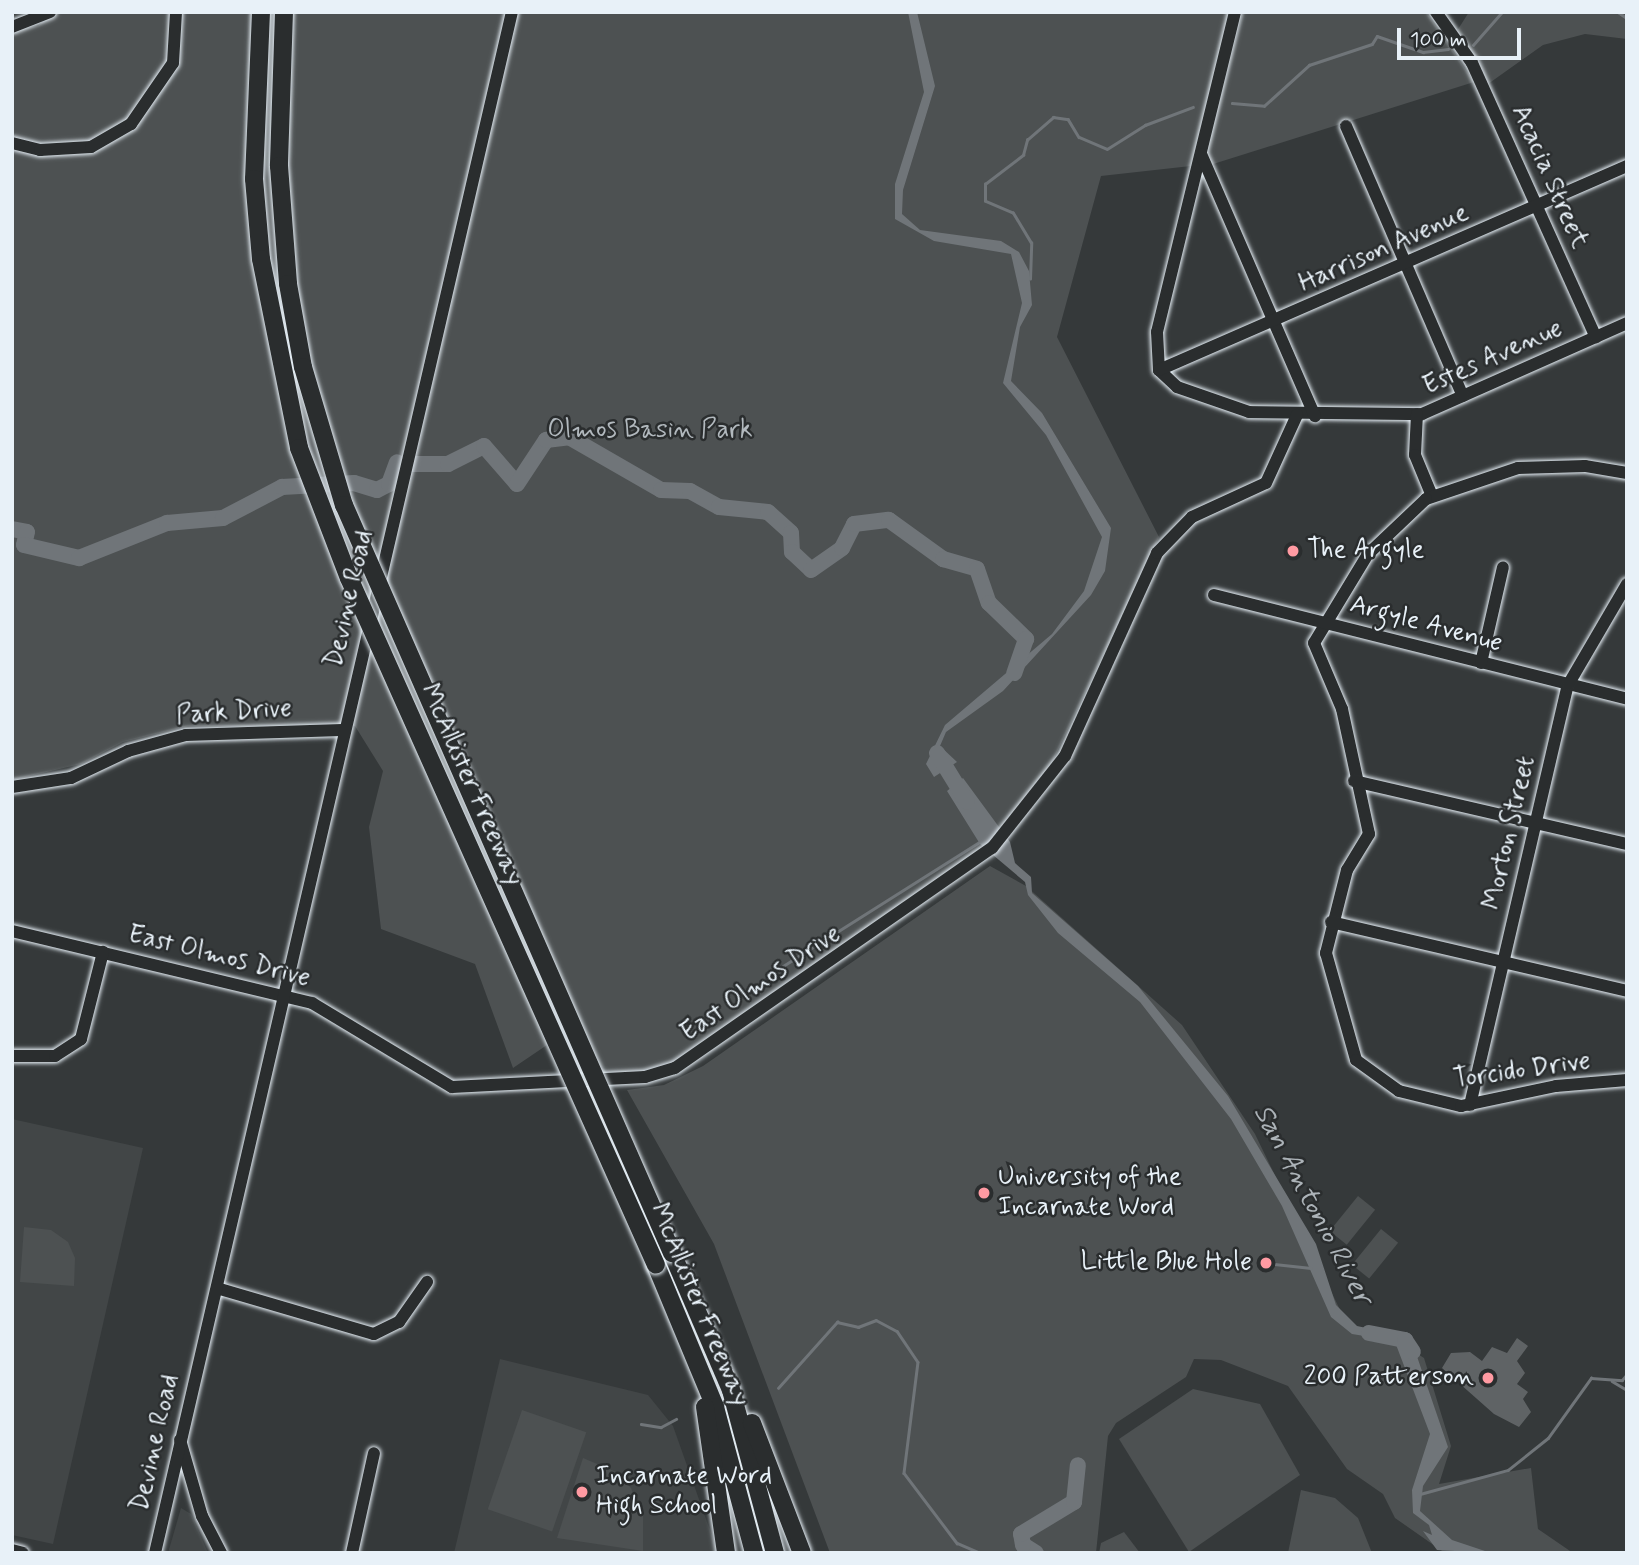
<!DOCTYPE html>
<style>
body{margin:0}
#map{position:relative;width:1639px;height:1565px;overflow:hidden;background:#35393a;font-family:Mynerve,sans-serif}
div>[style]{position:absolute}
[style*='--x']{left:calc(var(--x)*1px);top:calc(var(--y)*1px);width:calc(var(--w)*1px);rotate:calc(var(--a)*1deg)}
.built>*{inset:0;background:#424647}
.green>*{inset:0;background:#4d5152;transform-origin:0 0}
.water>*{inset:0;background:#707579}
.stream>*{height:2.5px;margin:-1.25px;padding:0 1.25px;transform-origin:1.25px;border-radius:1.25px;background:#707579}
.river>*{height:16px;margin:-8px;padding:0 8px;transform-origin:8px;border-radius:8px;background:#707579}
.building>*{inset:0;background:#5f6365}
.roads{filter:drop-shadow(0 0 2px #e8f1f8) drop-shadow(0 0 2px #e8f1f8)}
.minor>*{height:12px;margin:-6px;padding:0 6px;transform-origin:6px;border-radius:6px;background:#2a2d2e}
.highway>*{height:18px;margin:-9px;padding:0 9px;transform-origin:9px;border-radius:9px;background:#2a2d2e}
.bridges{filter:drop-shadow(0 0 2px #e8f1f8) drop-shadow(0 0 2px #e8f1f8)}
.highway-bridge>*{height:18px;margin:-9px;padding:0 9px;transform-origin:9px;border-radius:9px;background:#2a2d2e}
.dots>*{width:19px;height:19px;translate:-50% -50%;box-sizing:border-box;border:4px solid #2a2d2e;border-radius:50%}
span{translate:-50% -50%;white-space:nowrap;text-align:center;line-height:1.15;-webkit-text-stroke:5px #2a2d2e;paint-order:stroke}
.street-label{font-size:26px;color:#e8f1f8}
.park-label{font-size:26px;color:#b2b9be}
.poi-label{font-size:26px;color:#e8f1f8}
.left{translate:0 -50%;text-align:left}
.right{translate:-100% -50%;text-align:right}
.water-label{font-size:28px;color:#acb3b8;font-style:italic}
.frame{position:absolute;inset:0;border:14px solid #e8f1f8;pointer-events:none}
.scale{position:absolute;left:1397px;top:28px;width:124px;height:32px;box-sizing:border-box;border:4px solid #e8f1f8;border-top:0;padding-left:9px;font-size:21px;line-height:24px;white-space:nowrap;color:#e8f1f8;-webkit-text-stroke:5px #2a2d2e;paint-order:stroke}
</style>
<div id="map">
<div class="built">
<i style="clip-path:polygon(12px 1119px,143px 1148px,53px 1544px,12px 1535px)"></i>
<i style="clip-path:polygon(500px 1359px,648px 1395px,673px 1426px,718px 1553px,454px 1553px)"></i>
<i style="clip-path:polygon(181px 1508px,191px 1514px,208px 1553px,168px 1553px)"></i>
</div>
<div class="green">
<i style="clip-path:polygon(55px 12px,1229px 12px,1191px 166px,1101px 176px,1057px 337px,1159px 537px,1045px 777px,980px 851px,694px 1053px,656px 1071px,600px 1075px,578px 1024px,513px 1068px,475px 964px,381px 929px,369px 827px,383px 771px,355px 726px,188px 726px,123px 742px,81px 764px,12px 780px,12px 31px,38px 26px)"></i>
<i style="clip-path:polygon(1243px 12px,1426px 12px,1474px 82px,1210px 165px,1208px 147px)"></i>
<i style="clip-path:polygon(1469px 12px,1627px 12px,1627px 39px,1585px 34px,1543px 45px,1488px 84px,1455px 34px)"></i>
<i style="clip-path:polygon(990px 866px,1026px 886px,1182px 1025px,1255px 1134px,1343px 1316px,1370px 1341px,1402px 1344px,1424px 1358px,1451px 1446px,1439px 1484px,1531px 1468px,1538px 1529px,1573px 1553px,1445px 1553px,1395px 1518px,1383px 1494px,1347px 1469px,1288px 1386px,1221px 1360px,1194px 1359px,1186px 1377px,1116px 1423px,1108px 1436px,1096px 1553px,830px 1553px,714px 1244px,627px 1090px,664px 1085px,703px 1066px)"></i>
<i style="left:1358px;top:1196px;width:22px;height:45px;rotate:39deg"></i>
<i style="clip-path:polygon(24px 1227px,51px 1230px,68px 1242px,75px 1258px,74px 1286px,20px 1282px)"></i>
<i style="left:1381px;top:1229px;width:22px;height:46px;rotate:39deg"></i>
<i style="clip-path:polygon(1193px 1389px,1260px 1404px,1300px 1475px,1189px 1552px,1119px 1439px)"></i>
<i style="left:522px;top:1410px;width:68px;height:105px;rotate:19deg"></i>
<i style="clip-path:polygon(583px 1458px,616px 1472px,631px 1488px,643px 1517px,643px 1551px,557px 1538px)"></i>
<i style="clip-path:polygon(1301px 1490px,1335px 1498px,1358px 1518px,1372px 1553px,1288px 1553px)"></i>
<i style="clip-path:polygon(1124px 1532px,1140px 1553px,1099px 1553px,1101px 1543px)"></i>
</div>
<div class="water">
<i style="clip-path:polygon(908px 12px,917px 12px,935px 86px,903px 190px,902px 214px,920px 230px,1001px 241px,1019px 252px,1029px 271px,1032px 305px,1020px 327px,1011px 381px,1042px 413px,1111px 528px,1105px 571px,1091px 595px,1003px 691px,946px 732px,940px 746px,957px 762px,934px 777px,926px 764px,945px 725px,1052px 634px,1084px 591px,1102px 537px,1046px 435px,1003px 383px,1022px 303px,1011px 254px,934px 241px,895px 219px,895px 184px,924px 92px)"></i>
<i style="clip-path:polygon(963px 778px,1010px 842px,1015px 863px,1031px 877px,1032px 893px,1138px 986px,1228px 1096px,1316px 1244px,1336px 1305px,1357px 1326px,1394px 1334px,1383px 1339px,1352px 1334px,1331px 1317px,1282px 1206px,1231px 1119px,1140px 1002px,1058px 933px,1028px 895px,1025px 882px,980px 844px,947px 791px)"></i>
<i style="clip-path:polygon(1410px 1336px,1448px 1447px,1423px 1486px,1420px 1511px,1452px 1540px,1491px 1553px,1437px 1550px,1423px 1531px,1432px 1535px,1429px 1525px,1413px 1513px,1412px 1490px,1430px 1434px,1395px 1342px)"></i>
</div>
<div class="stream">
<i style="--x:1618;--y:12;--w:11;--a:34"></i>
<i style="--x:1473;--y:45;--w:44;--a:-48.7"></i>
<i style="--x:1232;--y:103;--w:32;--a:5"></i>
<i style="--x:1264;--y:106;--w:61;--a:-42.3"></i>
<i style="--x:1309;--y:65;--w:66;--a:-18.4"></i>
<i style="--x:1372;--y:44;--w:9;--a:-58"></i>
<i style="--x:1377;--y:36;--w:49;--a:19.2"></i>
<i style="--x:1423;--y:52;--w:25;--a:-7"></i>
<i style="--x:1030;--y:279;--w:36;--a:-88"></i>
<i style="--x:1031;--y:243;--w:35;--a:-121"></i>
<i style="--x:1013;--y:213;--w:30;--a:-157"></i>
<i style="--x:985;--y:201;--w:17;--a:-90"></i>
<i style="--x:985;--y:184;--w:48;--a:-37.3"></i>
<i style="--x:1023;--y:155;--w:16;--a:-75"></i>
<i style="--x:1027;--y:140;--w:35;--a:-41"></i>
<i style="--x:1053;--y:117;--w:15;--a:8"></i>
<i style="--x:1068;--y:119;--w:21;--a:59"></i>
<i style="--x:1079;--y:137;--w:30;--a:23"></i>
<i style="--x:1107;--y:149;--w:45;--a:-32.3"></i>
<i style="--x:1145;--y:125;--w:51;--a:-20.6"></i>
<i style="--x:783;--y:966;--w:234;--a:-32.3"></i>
<i style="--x:1266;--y:1263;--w:45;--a:6.3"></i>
<i style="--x:1612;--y:1381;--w:17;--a:31"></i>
<i style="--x:778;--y:1388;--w:89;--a:-48.2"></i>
<i style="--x:837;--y:1322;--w:22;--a:13"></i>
<i style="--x:858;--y:1327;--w:19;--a:-21"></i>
<i style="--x:876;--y:1320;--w:24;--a:28"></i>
<i style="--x:897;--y:1331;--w:37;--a:56"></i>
<i style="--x:918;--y:1362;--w:112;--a:97.2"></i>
<i style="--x:904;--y:1473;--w:88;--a:52.9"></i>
<i style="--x:957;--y:1543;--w:26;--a:23"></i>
<i style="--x:641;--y:1424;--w:20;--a:9"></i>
<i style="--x:661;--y:1427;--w:17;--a:-28"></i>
<i style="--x:1420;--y:1494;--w:91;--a:-15.3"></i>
<i style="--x:1508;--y:1470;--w:51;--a:-38.7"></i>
<i style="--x:1548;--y:1438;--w:74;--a:-54.4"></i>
<i style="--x:1591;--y:1378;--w:31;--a:4"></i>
<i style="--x:1622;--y:1380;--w:8;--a:-50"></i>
</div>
<div class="river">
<i style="--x:411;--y:464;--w:37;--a:0"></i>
<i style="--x:448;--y:464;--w:40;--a:-26.6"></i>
<i style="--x:484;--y:446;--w:50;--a:49"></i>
<i style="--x:517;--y:484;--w:53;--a:-56.6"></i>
<i style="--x:546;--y:440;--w:23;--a:-7"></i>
<i style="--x:569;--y:437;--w:106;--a:29.9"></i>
<i style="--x:661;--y:490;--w:29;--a:2"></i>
<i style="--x:690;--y:491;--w:33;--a:29"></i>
<i style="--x:719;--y:507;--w:49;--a:5.8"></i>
<i style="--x:768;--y:512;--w:31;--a:42"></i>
<i style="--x:791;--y:533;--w:19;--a:87"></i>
<i style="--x:792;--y:552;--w:26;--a:43"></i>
<i style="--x:811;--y:570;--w:38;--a:-35"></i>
<i style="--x:842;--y:548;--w:27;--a:-63"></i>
<i style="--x:854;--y:524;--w:35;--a:-7"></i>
<i style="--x:889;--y:520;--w:67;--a:35.8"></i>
<i style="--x:943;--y:559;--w:35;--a:16"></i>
<i style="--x:977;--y:569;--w:36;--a:71"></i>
<i style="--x:989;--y:603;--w:52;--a:44.2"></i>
<i style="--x:1026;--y:639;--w:36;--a:109"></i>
<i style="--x:12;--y:529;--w:15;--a:11"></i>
<i style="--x:27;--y:532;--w:13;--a:103"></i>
<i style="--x:24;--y:545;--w:57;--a:13.3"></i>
<i style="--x:79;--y:558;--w:95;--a:-21.7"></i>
<i style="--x:167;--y:523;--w:56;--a:-5.1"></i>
<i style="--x:223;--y:518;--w:67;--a:-27.7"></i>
<i style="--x:282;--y:487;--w:72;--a:-3.2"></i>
<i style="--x:354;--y:483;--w:24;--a:17"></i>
<i style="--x:377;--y:490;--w:13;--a:-27"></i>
<i style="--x:389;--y:484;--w:23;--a:-70"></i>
<i style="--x:937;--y:753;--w:57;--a:58.5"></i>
<i style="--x:1369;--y:1333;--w:37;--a:11"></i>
<i style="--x:1405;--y:1340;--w:14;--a:56"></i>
<i style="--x:1036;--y:1553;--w:15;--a:-148"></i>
<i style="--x:1023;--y:1545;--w:11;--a:-100"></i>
<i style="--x:1021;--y:1534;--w:62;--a:-31.1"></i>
<i style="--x:1074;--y:1502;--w:37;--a:-84"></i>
</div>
<div class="building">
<i style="clip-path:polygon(1517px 1338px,1528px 1346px,1517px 1361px,1525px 1373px,1517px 1384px,1528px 1392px,1523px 1399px,1531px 1412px,1519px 1427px,1494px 1414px,1442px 1368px,1451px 1353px,1470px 1352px,1482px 1361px,1492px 1347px,1507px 1353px)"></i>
</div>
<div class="roads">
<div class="minor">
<i style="--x:1235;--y:12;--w:329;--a:103.7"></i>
<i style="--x:1157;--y:332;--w:38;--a:87"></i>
<i style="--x:1159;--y:370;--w:25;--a:43"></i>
<i style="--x:1177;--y:387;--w:76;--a:19.1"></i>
<i style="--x:1249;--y:412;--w:173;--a:0.7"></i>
<i style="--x:1422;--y:414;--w:224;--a:-23.9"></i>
<i style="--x:1436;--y:12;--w:62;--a:54.8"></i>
<i style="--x:1472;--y:63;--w:301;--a:65.7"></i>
<i style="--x:12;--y:27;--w:41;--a:-21.5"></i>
<i style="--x:1346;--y:126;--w:294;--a:66.6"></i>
<i style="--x:12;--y:143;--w:29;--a:14"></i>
<i style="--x:40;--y:150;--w:51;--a:-3.4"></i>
<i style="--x:91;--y:147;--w:46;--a:-29.9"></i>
<i style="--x:131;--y:124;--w:74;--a:-55.5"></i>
<i style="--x:173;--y:63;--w:51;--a:-86.6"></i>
<i style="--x:1201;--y:154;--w:286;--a:66.5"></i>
<i style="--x:1159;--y:370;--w:511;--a:-23.55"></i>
<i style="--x:1417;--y:414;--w:41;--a:92.8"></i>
<i style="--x:1415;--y:455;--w:44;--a:67.5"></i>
<i style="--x:1627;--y:473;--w:43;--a:-170.5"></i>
<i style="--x:1585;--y:466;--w:67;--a:178.3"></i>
<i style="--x:1518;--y:468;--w:97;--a:161.4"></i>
<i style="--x:1426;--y:499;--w:80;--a:136.5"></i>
<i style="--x:1368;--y:554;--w:104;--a:121.2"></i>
<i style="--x:1314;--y:643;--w:72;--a:67"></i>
<i style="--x:1342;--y:709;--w:128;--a:77.8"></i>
<i style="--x:1369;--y:834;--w:42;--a:121.4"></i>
<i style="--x:1347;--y:870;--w:86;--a:104.2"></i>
<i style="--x:1326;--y:953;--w:111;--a:74.3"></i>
<i style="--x:1356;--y:1060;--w:53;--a:35.8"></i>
<i style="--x:1399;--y:1091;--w:64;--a:13.6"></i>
<i style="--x:1461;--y:1106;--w:97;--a:-11.9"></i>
<i style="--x:1556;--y:1086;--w:71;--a:-4.8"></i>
<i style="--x:1214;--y:595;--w:426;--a:14.1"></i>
<i style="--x:1481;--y:663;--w:98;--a:-77.1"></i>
<i style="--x:1354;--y:781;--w:280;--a:13"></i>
<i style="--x:12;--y:787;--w:60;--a:-8.7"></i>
<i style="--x:71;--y:778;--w:63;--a:-25.3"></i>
<i style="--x:128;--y:751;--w:60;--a:-15.4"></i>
<i style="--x:186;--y:735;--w:156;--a:-1.8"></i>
<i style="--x:1331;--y:922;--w:304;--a:13.1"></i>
<i style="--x:12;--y:931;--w:309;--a:13.5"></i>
<i style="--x:312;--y:1003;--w:163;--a:31"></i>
<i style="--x:452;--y:1087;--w:193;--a:-3"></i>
<i style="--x:645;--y:1077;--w:31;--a:-17"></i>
<i style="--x:675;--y:1068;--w:386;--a:-34.8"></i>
<i style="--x:992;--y:848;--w:117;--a:-51.6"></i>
<i style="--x:1065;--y:756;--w:223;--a:-65.6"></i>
<i style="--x:1157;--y:553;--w:50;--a:-45.8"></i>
<i style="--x:1192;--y:517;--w:81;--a:-24.7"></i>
<i style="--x:1266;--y:483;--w:75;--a:-65.5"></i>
<i style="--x:12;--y:1056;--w:43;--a:0"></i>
<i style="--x:55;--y:1056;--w:31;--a:-33"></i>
<i style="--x:81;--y:1039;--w:90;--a:-75.8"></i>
<i style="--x:1470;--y:1105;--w:431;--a:-76.9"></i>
<i style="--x:1568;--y:685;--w:117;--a:-59.7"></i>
<i style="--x:220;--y:1289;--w:160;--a:16.3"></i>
<i style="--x:374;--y:1334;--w:28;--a:-26"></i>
<i style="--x:399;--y:1322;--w:49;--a:-55"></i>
<i style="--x:180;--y:1440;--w:79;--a:73.9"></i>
<i style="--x:202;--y:1516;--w:42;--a:62.8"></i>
<i style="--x:12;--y:1550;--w:11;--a:15"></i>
<i style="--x:155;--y:1553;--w:1582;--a:-76.96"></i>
<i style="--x:352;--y:1553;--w:102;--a:-77.6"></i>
</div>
<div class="highway">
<i style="--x:672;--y:1253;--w:149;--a:66.7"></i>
<i style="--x:731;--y:1390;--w:169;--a:74.9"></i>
<i style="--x:656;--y:1265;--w:154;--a:67.4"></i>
<i style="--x:715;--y:1407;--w:151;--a:75"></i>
<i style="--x:705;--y:1407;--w:148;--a:81.8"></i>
<i style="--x:752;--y:1423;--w:139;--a:69"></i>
</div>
</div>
<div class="bridges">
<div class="highway-bridge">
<i style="--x:261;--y:12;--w:167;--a:92.4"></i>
<i style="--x:254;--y:179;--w:80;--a:85"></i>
<i style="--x:261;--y:259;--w:193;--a:78.6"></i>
<i style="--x:299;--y:448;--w:139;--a:69"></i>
<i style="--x:349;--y:578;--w:752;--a:65.92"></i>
<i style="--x:284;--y:12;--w:154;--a:91.9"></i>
<i style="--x:279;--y:166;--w:118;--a:85.6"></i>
<i style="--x:288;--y:284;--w:84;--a:79.8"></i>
<i style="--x:303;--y:367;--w:144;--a:73.5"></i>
<i style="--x:344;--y:505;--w:817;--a:66.32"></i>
</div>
</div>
<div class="dots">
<i style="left:1293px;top:551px;background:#ff9aa2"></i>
<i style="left:984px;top:1193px;background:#ff9aa2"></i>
<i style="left:1266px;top:1263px;background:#ff9aa2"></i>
<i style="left:1488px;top:1378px;background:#ff9aa2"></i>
<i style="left:582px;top:1492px;background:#ff9aa2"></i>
</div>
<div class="street-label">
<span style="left:1549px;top:177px;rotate:66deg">Acacia Street</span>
<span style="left:1384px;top:249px;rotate:-24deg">Harrison Avenue</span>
<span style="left:1493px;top:358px;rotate:-24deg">Estes Avenue</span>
<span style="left:350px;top:599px;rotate:-77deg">Devine Road</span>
<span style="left:1426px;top:625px;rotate:15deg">Argyle Avenue</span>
<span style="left:234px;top:713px;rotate:-4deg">Park Drive</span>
<span style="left:471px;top:785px;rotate:66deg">McAllister Freeway</span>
<span style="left:1510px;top:833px;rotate:-77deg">Morton Street</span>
<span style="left:219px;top:957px;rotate:14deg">East Olmos Drive</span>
<span style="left:761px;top:984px;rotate:-34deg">East Olmos Drive</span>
<span style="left:1522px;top:1071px;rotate:-8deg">Torcido Drive</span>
<span style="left:699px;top:1305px;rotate:67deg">McAllister Freeway</span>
<span style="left:156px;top:1443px;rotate:-77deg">Devine Road</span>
</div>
<div class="park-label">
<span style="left:650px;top:431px">Olmos Basin Park</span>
</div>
<div class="poi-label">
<span class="left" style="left:1307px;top:551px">The Argyle</span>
<span class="left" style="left:998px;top:1193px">University of the<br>Incarnate Word</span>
<span class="right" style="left:1252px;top:1263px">Little Blue Hole</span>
<span class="right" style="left:1474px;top:1378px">200 Patterson</span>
<span class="left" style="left:596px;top:1492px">Incarnate Word<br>High School</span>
</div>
<div class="water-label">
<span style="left:1312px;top:1205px;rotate:62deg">San Antonio River</span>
</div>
<div class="frame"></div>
<div class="scale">100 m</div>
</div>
